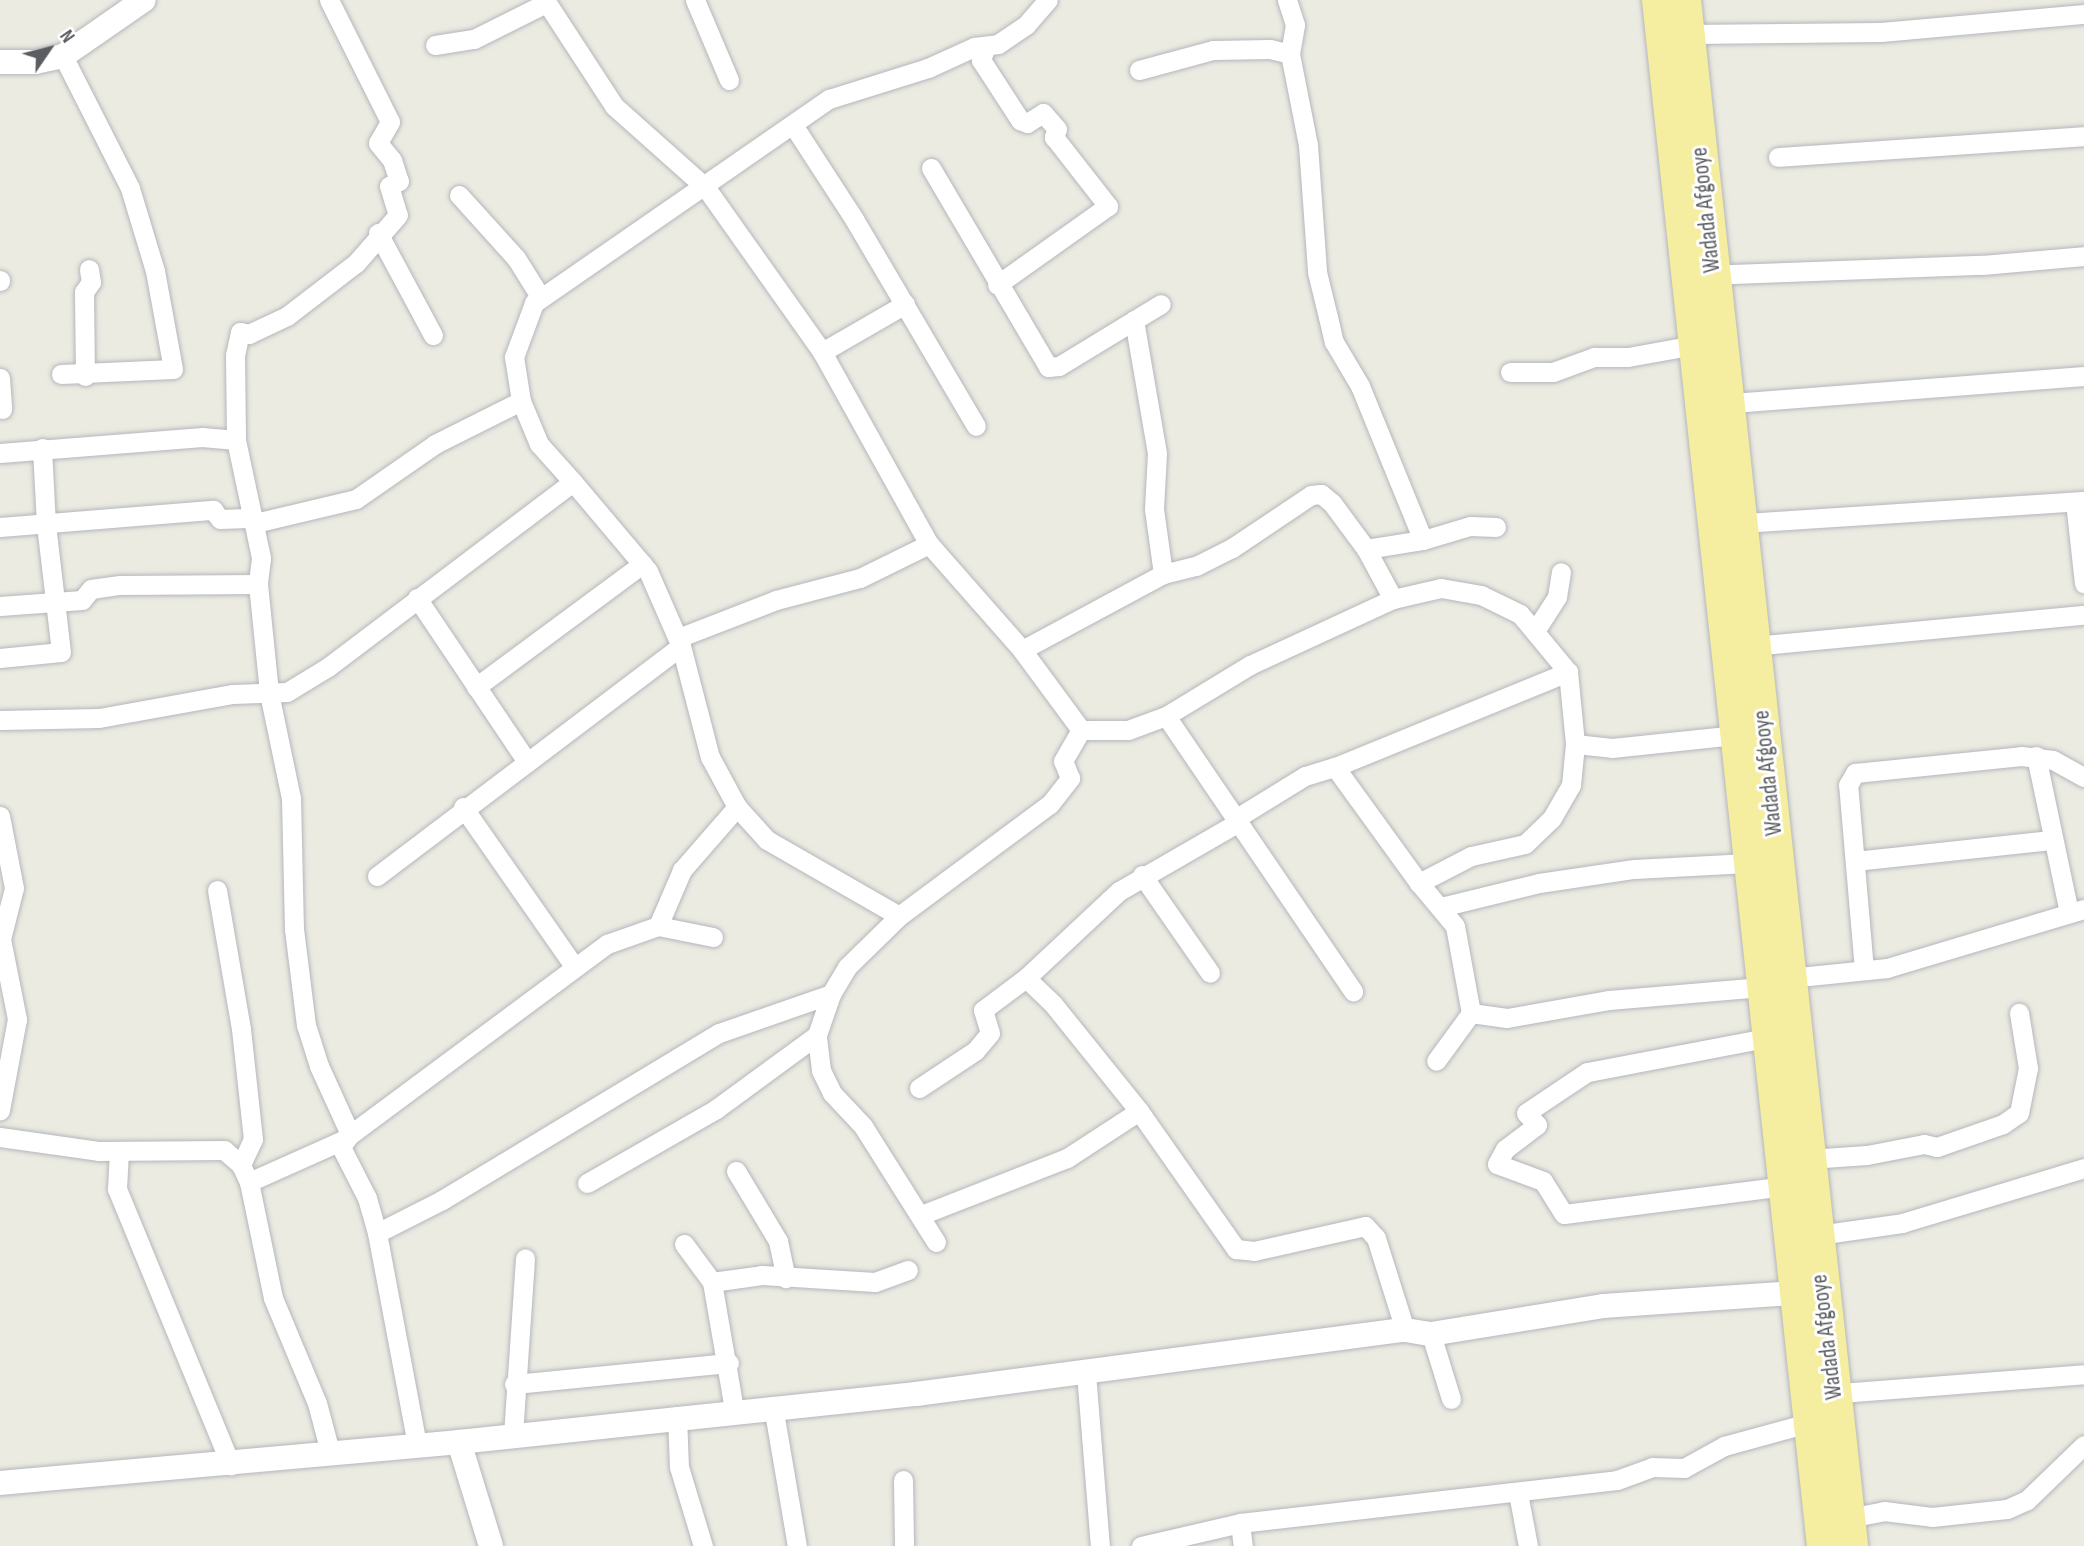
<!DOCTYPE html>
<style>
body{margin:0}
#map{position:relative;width:2084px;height:1546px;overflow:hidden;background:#ecebe2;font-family:"Sofia Sans Condensed",sans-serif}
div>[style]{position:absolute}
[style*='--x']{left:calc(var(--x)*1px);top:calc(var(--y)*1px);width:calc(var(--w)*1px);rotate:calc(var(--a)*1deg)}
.roads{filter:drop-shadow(0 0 2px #b4b7bb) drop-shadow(0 0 2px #b4b7bb)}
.minor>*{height:19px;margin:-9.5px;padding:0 9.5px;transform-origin:9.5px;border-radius:9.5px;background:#fff}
.tertiary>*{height:24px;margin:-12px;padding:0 12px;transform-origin:12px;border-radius:12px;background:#fff}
.trunk>*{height:32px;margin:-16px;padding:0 16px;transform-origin:16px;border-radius:16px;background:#f5ed9f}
span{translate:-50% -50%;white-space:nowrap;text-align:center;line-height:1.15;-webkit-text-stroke:6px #fff;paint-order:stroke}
.street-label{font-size:23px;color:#5a5d61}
.north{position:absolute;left:14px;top:14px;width:70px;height:70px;-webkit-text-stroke:5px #fff;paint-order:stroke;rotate:55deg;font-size:19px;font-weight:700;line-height:28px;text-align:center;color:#5a5d61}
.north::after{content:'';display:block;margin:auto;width:24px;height:32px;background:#5a5d61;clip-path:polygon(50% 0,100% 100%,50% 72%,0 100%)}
</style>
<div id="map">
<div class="roads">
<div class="minor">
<i style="--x:329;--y:0;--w:136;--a:63.4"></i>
<i style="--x:390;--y:122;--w:24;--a:120"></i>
<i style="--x:378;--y:143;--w:22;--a:51"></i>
<i style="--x:392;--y:160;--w:22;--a:72"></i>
<i style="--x:399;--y:181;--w:11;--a:153"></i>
<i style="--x:389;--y:186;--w:30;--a:73"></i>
<i style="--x:398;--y:215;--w:64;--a:131.2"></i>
<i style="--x:356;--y:263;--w:87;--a:142.5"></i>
<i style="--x:287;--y:316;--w:42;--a:154.7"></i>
<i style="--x:249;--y:334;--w:9;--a:-167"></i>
<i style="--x:240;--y:332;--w:24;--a:102"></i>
<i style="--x:235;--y:355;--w:85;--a:89.3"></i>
<i style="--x:236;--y:440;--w:121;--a:78"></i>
<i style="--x:261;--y:558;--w:26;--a:97"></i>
<i style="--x:258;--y:584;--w:110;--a:84.2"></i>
<i style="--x:269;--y:693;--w:107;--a:78.2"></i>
<i style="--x:291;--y:798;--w:131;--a:88.7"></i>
<i style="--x:294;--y:929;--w:97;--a:82.9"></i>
<i style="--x:306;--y:1025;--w:43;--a:72.4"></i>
<i style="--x:319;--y:1066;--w:75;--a:65.5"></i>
<i style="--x:350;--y:1134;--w:16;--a:125"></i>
<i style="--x:341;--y:1147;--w:57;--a:63"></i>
<i style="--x:367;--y:1198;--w:36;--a:74"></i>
<i style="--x:377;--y:1233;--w:216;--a:79.3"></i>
<i style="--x:545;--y:0;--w:126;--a:56.9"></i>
<i style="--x:614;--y:106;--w:123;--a:41.7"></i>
<i style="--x:706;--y:188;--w:201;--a:54.7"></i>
<i style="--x:822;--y:352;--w:220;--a:60.9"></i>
<i style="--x:929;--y:544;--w:141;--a:48.7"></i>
<i style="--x:1022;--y:650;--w:99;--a:53.6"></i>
<i style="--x:695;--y:0;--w:87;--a:67"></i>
<i style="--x:1287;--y:0;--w:26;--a:72"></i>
<i style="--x:1295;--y:25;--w:29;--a:100"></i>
<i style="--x:1290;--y:54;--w:93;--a:78.8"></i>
<i style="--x:1308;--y:145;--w:127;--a:85.9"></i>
<i style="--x:1317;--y:272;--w:46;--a:76.3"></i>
<i style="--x:1328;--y:317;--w:26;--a:77"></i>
<i style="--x:1334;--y:342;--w:51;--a:59.4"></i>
<i style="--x:1360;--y:386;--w:166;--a:67.8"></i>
<i style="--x:1688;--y:34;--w:193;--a:-0.6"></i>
<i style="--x:1881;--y:32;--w:204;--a:-5.1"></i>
<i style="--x:435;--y:45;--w:39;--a:-9"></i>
<i style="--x:474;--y:39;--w:80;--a:-26.6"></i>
<i style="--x:986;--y:46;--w:15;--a:110"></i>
<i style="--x:981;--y:60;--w:72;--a:57"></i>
<i style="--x:1020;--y:120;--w:8;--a:23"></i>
<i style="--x:1027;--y:123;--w:19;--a:-32"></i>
<i style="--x:1043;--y:113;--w:21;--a:49"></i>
<i style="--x:1057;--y:129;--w:9;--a:111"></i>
<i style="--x:1054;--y:137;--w:88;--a:52"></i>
<i style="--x:1108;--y:206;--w:136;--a:144.6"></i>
<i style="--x:1139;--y:70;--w:77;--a:-15.1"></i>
<i style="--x:1213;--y:50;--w:57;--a:-1"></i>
<i style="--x:1270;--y:49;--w:21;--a:14"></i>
<i style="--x:793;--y:125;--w:112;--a:57"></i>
<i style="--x:854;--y:219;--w:240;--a:59.5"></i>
<i style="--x:1778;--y:157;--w:307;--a:-3.9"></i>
<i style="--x:931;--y:168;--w:231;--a:59.5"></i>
<i style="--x:1048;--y:367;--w:11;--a:-5"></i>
<i style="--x:1059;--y:366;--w:119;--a:-31.3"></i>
<i style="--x:459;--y:195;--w:85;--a:47.9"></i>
<i style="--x:516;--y:258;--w:47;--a:58"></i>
<i style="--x:378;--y:233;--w:116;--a:61.7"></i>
<i style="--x:1705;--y:275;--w:277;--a:-2.1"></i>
<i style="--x:1982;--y:265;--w:102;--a:-5"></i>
<i style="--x:0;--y:280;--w:1;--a:90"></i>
<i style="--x:1134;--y:320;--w:135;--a:80.2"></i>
<i style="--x:1157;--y:453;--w:56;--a:93.1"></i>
<i style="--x:1154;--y:509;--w:66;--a:82.1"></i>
<i style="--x:822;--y:352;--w:96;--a:-30"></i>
<i style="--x:1510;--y:372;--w:43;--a:0"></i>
<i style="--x:1553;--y:372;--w:44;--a:-20.1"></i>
<i style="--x:1594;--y:357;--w:34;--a:0"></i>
<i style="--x:1628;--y:357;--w:68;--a:-10.2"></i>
<i style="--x:61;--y:374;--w:112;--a:-2.6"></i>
<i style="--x:173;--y:369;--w:100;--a:-100.4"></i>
<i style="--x:155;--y:271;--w:87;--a:-106.8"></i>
<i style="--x:130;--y:188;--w:148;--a:-116.9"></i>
<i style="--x:85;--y:376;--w:84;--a:-90.7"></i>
<i style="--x:84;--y:292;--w:12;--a:-55"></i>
<i style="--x:91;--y:282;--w:13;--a:-99"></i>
<i style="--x:0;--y:378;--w:31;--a:86"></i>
<i style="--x:1719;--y:404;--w:366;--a:-4.4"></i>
<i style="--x:0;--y:453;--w:203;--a:-4.5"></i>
<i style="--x:202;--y:437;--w:34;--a:5"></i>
<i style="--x:573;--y:482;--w:116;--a:49.9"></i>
<i style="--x:648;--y:571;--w:82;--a:66.3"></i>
<i style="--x:681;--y:646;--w:115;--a:75.4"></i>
<i style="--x:710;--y:757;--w:57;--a:61.6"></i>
<i style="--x:737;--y:807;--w:45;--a:47.7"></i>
<i style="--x:767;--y:840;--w:152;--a:29.9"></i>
<i style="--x:2075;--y:502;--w:82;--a:83.7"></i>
<i style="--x:255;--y:523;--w:104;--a:-13.4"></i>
<i style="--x:356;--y:499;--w:96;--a:-34.8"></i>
<i style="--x:435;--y:444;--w:96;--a:-26.6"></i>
<i style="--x:1743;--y:523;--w:342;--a:-3.7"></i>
<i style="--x:0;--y:527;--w:214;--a:-4.6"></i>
<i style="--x:213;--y:510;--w:11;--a:52"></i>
<i style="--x:220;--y:519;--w:34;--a:-2"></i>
<i style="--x:1366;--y:549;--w:58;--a:-9"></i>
<i style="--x:1423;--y:540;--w:49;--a:-16.6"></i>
<i style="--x:1470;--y:526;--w:26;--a:2"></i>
<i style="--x:417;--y:598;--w:195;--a:56.1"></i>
<i style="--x:0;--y:606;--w:82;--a:-4.2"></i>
<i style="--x:82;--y:600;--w:14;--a:-51"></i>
<i style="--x:91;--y:589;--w:29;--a:-8"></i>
<i style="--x:120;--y:585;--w:138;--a:-0.4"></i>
<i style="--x:1535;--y:631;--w:40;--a:-57.1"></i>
<i style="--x:1557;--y:597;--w:25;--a:-81"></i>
<i style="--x:678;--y:638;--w:105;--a:-21.2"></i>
<i style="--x:776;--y:600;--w:87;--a:-14.7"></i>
<i style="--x:860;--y:578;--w:77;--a:-26.2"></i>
<i style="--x:1753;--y:646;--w:332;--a:-5.4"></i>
<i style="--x:1022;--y:650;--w:160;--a:-28.3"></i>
<i style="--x:1163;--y:574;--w:34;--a:-14"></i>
<i style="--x:1196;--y:566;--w:40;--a:-26.6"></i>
<i style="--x:1232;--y:548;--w:95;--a:-33.9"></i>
<i style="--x:1311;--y:495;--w:10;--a:-6"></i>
<i style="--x:1321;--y:494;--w:14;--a:39"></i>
<i style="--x:1332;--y:503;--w:57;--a:53.5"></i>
<i style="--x:1366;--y:549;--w:57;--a:61.6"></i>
<i style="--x:0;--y:658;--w:61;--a:-5.6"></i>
<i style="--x:61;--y:652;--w:128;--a:-96.7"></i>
<i style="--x:46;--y:525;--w:77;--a:-93"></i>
<i style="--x:476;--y:687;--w:207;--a:-36.5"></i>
<i style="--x:1166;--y:716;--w:333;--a:55.8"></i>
<i style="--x:0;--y:720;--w:99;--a:-1.2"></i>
<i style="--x:99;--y:718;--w:136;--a:-10.2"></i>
<i style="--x:233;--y:694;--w:54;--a:-2.1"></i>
<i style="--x:287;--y:692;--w:48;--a:-31.4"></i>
<i style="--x:328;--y:667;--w:307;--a:-37.1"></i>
<i style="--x:573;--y:482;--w:51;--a:-131.8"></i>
<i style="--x:539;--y:444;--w:47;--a:-112.7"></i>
<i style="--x:521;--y:401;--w:45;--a:-99"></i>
<i style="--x:514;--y:357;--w:58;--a:-69.7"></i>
<i style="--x:534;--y:303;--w:359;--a:-34.7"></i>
<i style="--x:829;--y:99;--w:104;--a:-17.4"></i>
<i style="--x:928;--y:68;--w:51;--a:-24.5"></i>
<i style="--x:974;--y:47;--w:24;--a:-7"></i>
<i style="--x:998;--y:44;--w:34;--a:-34"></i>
<i style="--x:1026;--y:25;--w:33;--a:-49"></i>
<i style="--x:1081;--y:730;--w:47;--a:0"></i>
<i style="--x:1128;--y:730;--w:40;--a:-20.2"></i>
<i style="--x:1166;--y:716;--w:98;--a:-31.3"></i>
<i style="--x:1250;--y:665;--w:157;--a:-24.8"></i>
<i style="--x:1393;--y:599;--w:49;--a:-12.9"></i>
<i style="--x:1441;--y:588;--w:41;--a:9.9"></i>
<i style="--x:1481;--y:595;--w:43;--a:26"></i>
<i style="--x:1520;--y:614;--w:75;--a:50.4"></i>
<i style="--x:1568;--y:672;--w:72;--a:84.4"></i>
<i style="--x:1575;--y:744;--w:41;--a:95.6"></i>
<i style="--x:1571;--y:785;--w:39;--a:120"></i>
<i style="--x:1551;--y:819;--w:36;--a:136"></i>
<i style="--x:1525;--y:844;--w:55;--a:167.5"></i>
<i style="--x:1471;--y:856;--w:59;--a:152.6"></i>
<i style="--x:1419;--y:883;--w:56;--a:50.1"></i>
<i style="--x:1455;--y:926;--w:88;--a:79.6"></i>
<i style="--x:1471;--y:1013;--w:59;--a:126.1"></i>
<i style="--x:1575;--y:744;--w:37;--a:6"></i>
<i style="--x:1612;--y:748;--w:135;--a:-6"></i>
<i style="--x:2036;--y:756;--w:160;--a:78.1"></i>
<i style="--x:1335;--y:767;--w:252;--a:-22.2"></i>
<i style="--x:463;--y:807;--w:194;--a:55.1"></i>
<i style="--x:0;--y:816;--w:73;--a:79"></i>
<i style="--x:14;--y:888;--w:53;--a:104.3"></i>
<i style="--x:1;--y:939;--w:82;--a:78.7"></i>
<i style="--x:17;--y:1019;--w:93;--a:100.6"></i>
<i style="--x:1235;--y:819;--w:82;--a:-31.6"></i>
<i style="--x:1305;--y:776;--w:31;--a:-17"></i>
<i style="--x:1335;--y:767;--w:143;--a:54.1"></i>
<i style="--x:1237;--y:823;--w:136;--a:150"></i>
<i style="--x:1119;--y:891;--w:127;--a:136.9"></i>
<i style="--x:1026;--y:978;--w:37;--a:44"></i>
<i style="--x:1053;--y:1004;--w:137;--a:51.2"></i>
<i style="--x:1139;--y:1111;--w:169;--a:54.9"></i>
<i style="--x:1236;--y:1249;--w:18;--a:6"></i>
<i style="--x:1254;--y:1251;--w:114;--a:-12.7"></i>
<i style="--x:1365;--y:1226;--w:16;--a:47"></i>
<i style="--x:1376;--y:1238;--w:96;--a:72.5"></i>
<i style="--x:1855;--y:861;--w:197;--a:-6.1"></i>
<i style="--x:1142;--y:875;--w:119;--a:55.2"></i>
<i style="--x:377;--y:876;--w:381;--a:-37.1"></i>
<i style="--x:217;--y:890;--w:141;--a:80.2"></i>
<i style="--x:241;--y:1029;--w:111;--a:83.8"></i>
<i style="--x:253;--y:1139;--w:29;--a:115"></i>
<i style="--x:241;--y:1165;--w:19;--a:65"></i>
<i style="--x:249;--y:1182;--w:118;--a:78.3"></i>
<i style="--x:273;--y:1298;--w:114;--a:67.3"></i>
<i style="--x:317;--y:1403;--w:51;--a:75.1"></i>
<i style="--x:1441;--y:907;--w:101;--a:-13.8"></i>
<i style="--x:1539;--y:883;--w:96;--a:-8.4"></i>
<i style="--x:1634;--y:869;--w:114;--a:-3"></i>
<i style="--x:658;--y:926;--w:61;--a:-66.8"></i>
<i style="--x:682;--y:870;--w:84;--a:-48.9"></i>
<i style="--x:1864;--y:970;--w:186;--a:-94.9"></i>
<i style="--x:1848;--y:785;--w:14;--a:-60"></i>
<i style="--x:1855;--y:773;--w:167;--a:-5.8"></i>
<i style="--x:2021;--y:756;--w:32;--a:7"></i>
<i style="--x:2053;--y:760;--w:35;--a:29"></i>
<i style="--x:1471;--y:1013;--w:36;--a:8"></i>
<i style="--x:1507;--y:1018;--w:104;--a:-10"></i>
<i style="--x:1609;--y:1000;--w:153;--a:-4.9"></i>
<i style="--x:1761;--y:987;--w:29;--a:-18"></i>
<i style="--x:1789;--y:978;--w:99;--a:-5.8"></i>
<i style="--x:1887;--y:968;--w:206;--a:-16.7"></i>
<i style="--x:1766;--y:1038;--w:182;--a:169.2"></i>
<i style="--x:1587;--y:1072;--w:73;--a:146.1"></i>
<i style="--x:1526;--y:1113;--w:16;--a:47"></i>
<i style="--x:1537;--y:1125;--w:40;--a:143"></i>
<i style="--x:1505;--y:1149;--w:17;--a:118"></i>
<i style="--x:1497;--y:1164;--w:49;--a:20.3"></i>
<i style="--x:1543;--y:1181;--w:39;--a:58"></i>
<i style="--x:1564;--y:1214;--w:224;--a:-7.2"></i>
<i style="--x:919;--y:1088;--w:67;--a:-33.5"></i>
<i style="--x:975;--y:1051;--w:23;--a:-50"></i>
<i style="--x:990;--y:1033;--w:24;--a:-107"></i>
<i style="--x:983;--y:1010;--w:54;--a:-36.7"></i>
<i style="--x:0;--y:1137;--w:99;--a:8.1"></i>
<i style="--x:98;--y:1151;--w:126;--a:-0.5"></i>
<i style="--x:224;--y:1150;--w:23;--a:41"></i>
<i style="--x:119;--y:1151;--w:38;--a:93"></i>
<i style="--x:117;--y:1189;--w:299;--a:67.6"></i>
<i style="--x:1809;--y:1159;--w:58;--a:-3.9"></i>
<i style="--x:1867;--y:1155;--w:58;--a:-10.9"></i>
<i style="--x:1924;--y:1144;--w:13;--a:13"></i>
<i style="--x:1937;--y:1147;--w:70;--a:-19.2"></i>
<i style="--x:2003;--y:1124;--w:19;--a:-35"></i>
<i style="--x:2019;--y:1113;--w:46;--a:-78.7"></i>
<i style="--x:2028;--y:1068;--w:56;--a:-99.3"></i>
<i style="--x:736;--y:1171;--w:82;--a:59"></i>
<i style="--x:778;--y:1241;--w:38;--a:78"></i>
<i style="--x:249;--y:1182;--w:103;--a:-24.1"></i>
<i style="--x:343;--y:1140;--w:329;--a:-36.6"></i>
<i style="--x:607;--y:944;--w:54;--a:-19.4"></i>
<i style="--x:658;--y:926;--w:56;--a:11.3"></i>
<i style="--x:587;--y:1183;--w:149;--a:-29.8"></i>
<i style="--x:716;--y:1109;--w:125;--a:-36.2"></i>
<i style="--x:921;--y:1215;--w:157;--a:-21.3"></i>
<i style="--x:1067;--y:1158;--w:86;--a:-33.1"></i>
<i style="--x:377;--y:1233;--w:73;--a:-26.9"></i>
<i style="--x:442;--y:1200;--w:323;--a:-31.1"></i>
<i style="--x:719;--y:1033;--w:119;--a:-19.2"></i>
<i style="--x:1811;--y:1236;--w:92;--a:-8.1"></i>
<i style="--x:1902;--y:1223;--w:190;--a:-16.8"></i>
<i style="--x:936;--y:1242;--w:137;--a:-122.2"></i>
<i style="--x:863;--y:1126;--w:45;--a:-133.2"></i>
<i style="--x:832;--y:1093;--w:25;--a:-116"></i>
<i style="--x:821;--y:1070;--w:35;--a:-97"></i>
<i style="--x:817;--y:1035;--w:43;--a:-71.1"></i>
<i style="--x:831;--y:994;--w:31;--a:-59"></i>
<i style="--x:847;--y:967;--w:73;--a:-44.4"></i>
<i style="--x:899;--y:916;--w:188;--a:-36.6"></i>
<i style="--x:1050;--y:804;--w:33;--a:-52"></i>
<i style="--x:1070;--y:778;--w:18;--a:-112"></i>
<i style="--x:1063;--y:761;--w:36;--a:-60"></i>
<i style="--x:684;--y:1244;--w:47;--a:53.6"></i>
<i style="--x:712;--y:1282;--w:130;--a:80.2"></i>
<i style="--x:712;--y:1282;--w:50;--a:-8"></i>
<i style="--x:762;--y:1275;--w:113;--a:3.5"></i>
<i style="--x:875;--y:1282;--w:35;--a:-20"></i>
<i style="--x:1431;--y:1334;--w:68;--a:72.9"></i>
<i style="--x:1086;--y:1373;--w:174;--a:85.4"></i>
<i style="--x:514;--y:1384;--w:216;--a:-5.6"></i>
<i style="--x:1827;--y:1394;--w:258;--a:-4.4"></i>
<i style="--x:773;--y:1406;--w:142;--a:80.3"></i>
<i style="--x:677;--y:1416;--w:51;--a:87.8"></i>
<i style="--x:679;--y:1467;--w:83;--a:73.1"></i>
<i style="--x:513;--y:1435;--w:177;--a:-86.1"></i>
<i style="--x:903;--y:1480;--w:66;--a:89.1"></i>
<i style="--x:1518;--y:1493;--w:54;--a:79.3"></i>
<i style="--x:1849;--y:1518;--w:36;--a:-11"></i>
<i style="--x:1884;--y:1511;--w:48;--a:7.1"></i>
<i style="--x:1932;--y:1517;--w:75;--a:-6.1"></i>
<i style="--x:2007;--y:1509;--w:22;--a:-24"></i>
<i style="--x:2027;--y:1500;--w:79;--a:-44"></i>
<i style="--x:1240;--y:1523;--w:23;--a:83"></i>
<i style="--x:1141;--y:1546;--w:102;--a:-13.1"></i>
<i style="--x:1240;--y:1523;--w:379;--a:-6.5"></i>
<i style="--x:1617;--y:1480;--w:37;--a:-20"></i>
<i style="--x:1652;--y:1467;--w:32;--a:2"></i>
<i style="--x:1684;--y:1468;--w:46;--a:-28.8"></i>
<i style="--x:1724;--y:1446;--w:98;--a:-15.3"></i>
</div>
<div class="tertiary">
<i style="--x:0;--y:62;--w:35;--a:0"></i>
<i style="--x:35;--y:62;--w:29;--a:-12"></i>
<i style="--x:63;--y:56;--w:98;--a:-34.7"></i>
<i style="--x:459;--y:1442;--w:109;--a:72.9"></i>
<i style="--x:0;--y:1483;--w:461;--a:-5.1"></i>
<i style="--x:459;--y:1442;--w:460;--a:-6"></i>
<i style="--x:916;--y:1394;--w:493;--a:-7.5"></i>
<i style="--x:1405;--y:1330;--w:26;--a:9"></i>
<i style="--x:1431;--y:1334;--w:174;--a:-9.2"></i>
<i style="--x:1603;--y:1306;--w:193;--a:-3.9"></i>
</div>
<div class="trunk">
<i style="--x:1658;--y:0;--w:1555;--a:83.91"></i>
<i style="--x:1685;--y:0;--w:1555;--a:83.83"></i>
</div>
</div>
<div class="street-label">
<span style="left:1706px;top:210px;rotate:-96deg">Wadada Afgooye</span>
<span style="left:1768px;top:773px;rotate:-96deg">Wadada Afgooye</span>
<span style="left:1827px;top:1337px;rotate:-97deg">Wadada Afgooye</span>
</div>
<div class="north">N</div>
</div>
